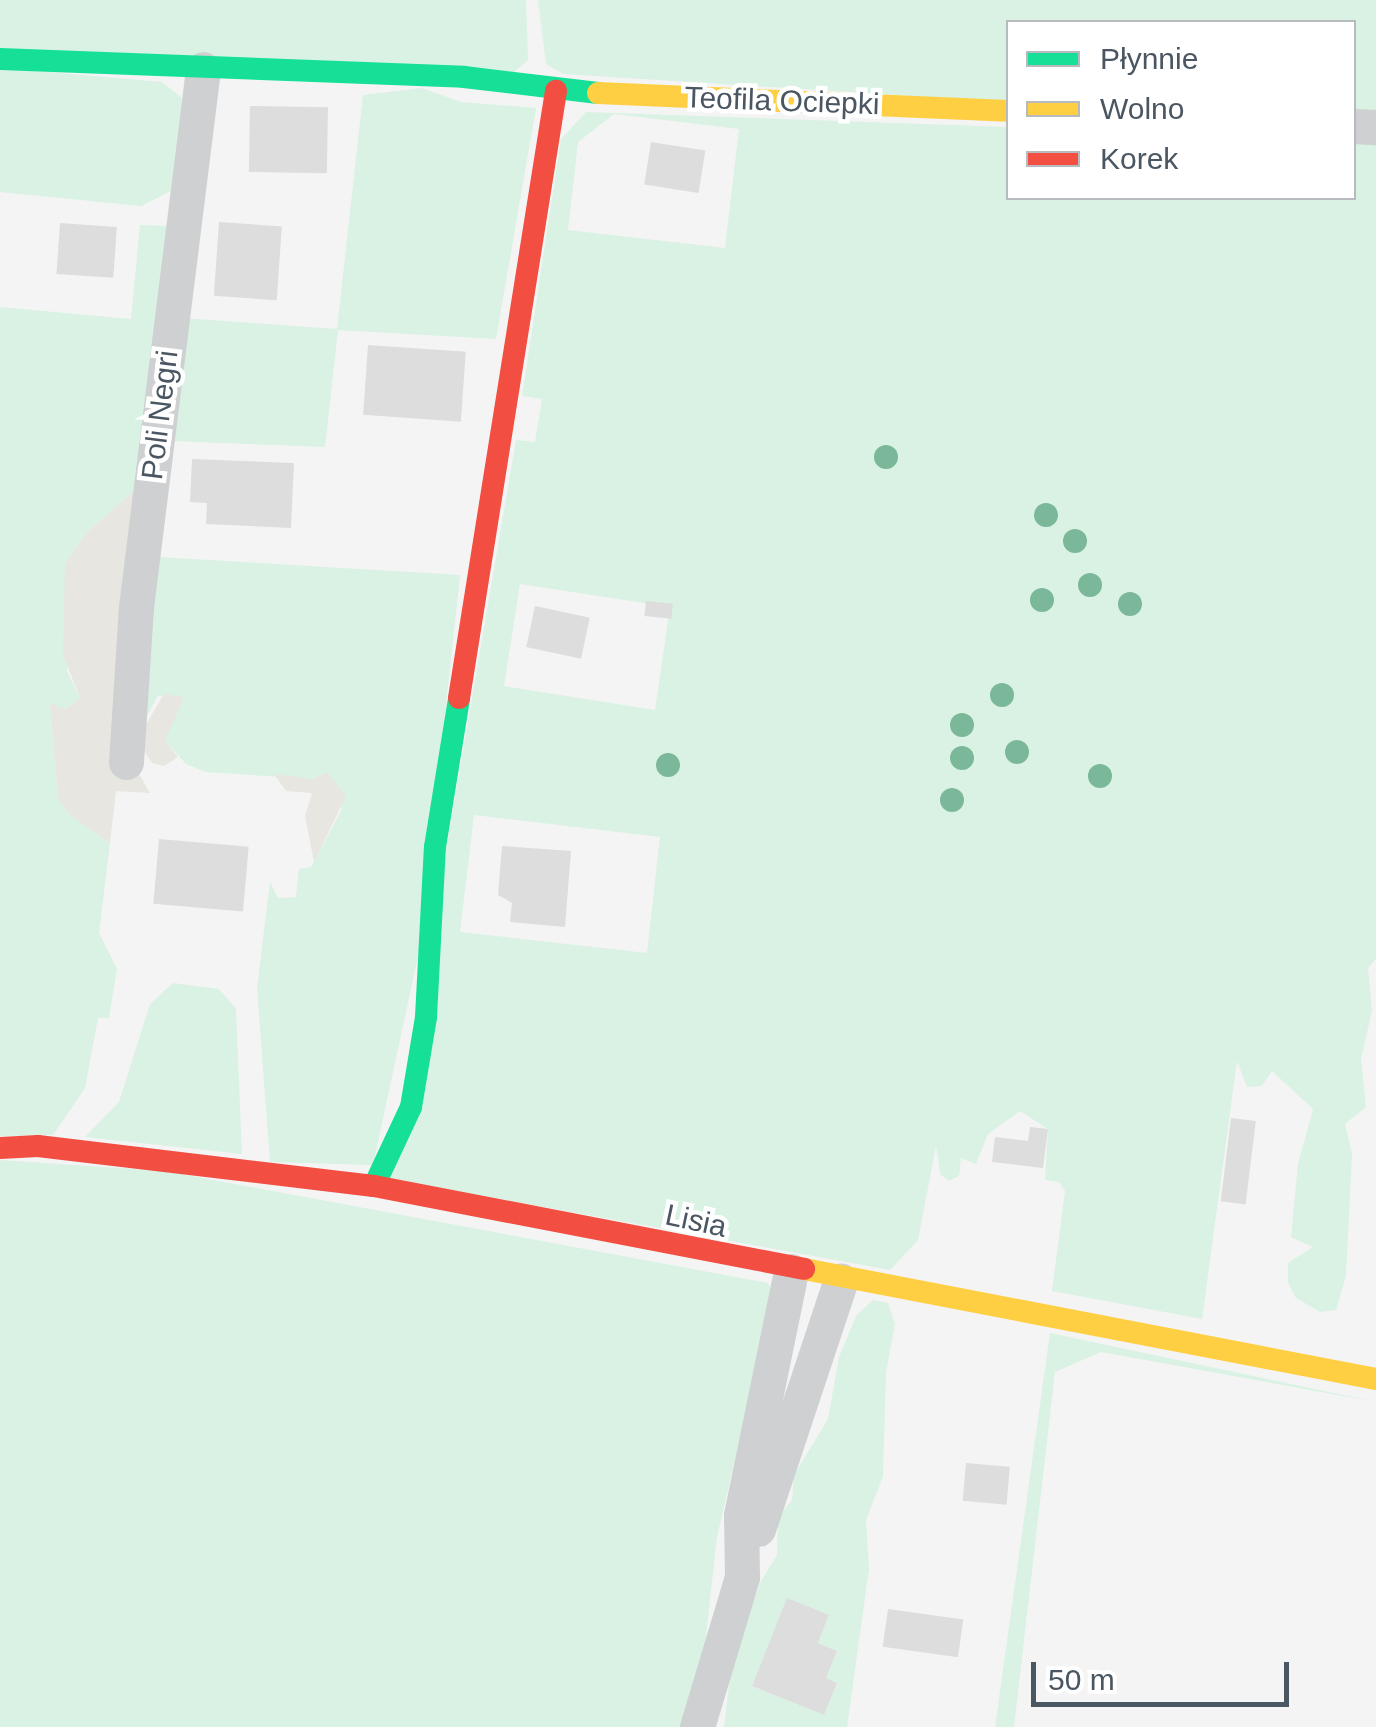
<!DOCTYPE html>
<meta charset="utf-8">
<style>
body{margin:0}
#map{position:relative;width:1376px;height:1727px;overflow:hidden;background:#f4f4f4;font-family:Arial,sans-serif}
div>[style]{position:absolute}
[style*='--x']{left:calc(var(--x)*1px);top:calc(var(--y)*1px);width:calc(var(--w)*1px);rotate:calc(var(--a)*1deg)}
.green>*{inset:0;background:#d9f2e3}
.sand>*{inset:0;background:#e7e6e1}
.building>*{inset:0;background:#ddddde;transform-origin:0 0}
.street>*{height:35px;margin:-17.5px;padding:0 17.5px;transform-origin:17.5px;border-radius:17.5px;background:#ced0d2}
.fast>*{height:22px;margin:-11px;padding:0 11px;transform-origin:11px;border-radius:11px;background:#16e098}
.slow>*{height:22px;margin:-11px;padding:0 11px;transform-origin:11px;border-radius:11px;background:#ffcf43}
.jam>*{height:22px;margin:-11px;padding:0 11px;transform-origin:11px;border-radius:11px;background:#f24e42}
.trees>*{width:24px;height:24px;margin:-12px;border-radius:50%;background:#7ab899}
span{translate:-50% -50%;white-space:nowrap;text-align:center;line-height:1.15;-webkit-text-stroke:9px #fff;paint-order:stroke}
.street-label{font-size:30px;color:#4a5661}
.legend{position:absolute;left:1006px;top:20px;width:350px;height:180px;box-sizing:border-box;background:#fff;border:2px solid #b7bbc0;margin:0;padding:12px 18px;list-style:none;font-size:30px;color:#4a5661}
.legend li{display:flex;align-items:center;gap:20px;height:50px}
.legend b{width:50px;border:2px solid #b7bbc0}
.scale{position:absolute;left:1031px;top:1662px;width:258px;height:45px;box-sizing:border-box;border:5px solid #4a5661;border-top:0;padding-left:12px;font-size:30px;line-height:35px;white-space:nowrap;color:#4a5661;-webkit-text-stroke:8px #fff;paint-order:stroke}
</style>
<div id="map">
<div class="green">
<i style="clip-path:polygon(0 0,526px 0,528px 60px,513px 73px,0 49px)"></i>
<i style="clip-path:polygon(538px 0,1376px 0,1376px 118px,1354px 117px,1354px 22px,1008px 22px,1008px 102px,563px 74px,546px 64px)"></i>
<i style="clip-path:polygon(0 68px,162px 82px,182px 98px,171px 191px,141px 206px,0 192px)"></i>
<i style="clip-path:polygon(422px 88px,461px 102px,536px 108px,496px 339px,338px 330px,325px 447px,170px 441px,182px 318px,337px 329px,363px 95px)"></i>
<i style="clip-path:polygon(evenodd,586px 112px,1008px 127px,1008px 198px,1354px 198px,1354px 142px,1376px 142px,1376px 959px,1368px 968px,1372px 1011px,1361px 1059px,1366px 1107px,1345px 1124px,1352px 1153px,1346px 1276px,1336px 1310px,1320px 1312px,1296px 1298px,1288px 1283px,1288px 1263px,1313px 1247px,1291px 1237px,1298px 1164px,1313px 1109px,1272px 1071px,1262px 1086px,1247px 1087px,1237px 1061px,1202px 1319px,1052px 1291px,1065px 1191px,1059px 1182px,1045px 1180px,1048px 1129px,1020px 1111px,988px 1134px,976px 1164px,961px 1158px,959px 1176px,949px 1181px,940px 1174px,936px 1146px,918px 1240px,890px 1270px,390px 1179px,516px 440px,535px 442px,542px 399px,522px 396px,561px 139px,586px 112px,614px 114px,739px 129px,725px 248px,568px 230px,578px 142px,614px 114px,586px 112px,520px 584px,670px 607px,655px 710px,504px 686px,520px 584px,586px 112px,474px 815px,660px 837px,647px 953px,460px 932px,474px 815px)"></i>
<i style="clip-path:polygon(140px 225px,169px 226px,142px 484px,87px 532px,65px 564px,67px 671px,80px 698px,66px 709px,50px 704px,58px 799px,71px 816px,110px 843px,99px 933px,117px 969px,109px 1018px,98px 1018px,85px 1088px,53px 1135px,0 1136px,0 307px,131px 319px)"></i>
<i style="clip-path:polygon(158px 557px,460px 575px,420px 947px,373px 1165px,270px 1162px,257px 988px,270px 882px,278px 898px,296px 897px,299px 869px,311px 867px,342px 809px,327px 772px,313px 779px,206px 772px,186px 764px,165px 741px,183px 697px,158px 696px,144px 721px,146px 610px)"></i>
<i style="clip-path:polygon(173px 983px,219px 989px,236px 1009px,242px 1154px,85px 1137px,119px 1102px,150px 1004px)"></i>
<i style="clip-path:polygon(0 1160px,165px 1171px,768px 1283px,773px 1294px,717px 1537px,696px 1727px,0 1727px)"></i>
<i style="clip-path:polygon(evenodd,873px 1300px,888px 1303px,895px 1324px,886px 1372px,883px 1476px,866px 1520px,869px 1569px,847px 1727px,724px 1727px,732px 1661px,761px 1581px,777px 1555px,778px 1517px,792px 1500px,794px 1475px,828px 1419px,839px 1357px,856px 1316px,873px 1300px,787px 1599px,829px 1615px,818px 1643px,837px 1651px,826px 1678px,837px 1683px,824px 1715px,752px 1686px,787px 1599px)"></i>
<i style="clip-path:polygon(1050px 1333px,1376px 1402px,1101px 1352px,1055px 1372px,1014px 1727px,995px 1727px)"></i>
</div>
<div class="sand">
<i style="clip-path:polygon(142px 484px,138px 772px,150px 793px,116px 791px,110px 843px,71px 816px,58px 799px,50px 703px,66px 709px,80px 698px,63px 655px,65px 564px,87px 532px)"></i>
<i style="clip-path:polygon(164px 694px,184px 697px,165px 741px,178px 757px,164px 766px,152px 763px,137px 740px)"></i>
<i style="clip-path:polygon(327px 772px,346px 796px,314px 862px,305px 816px,312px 793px,286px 791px,274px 774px,313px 779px)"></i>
</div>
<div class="building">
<i style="left:250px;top:106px;width:78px;height:66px;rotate:1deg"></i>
<i style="left:651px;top:142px;width:55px;height:43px;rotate:9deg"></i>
<i style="left:219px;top:222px;width:63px;height:74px;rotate:4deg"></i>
<i style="left:60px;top:223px;width:57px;height:51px;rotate:4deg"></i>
<i style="left:368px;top:345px;width:98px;height:70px;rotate:4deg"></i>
<i style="clip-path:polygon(192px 459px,294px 463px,291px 528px,206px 524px,207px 503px,190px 502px)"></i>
<i style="left:646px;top:601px;width:27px;height:15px;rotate:6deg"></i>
<i style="left:535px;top:606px;width:56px;height:42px;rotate:12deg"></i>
<i style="left:159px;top:839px;width:90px;height:65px;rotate:5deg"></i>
<i style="clip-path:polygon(502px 846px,571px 851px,565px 927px,510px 922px,512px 903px,498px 895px)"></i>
<i style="left:1231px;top:1118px;width:25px;height:84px;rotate:7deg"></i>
<i style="clip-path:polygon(1030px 1127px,1048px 1129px,1043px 1168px,992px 1162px,995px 1137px,1028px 1141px)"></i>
<i style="left:966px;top:1463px;width:44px;height:38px;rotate:5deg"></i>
<i style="clip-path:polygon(787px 1598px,829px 1615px,818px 1643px,837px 1651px,826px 1678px,837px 1683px,824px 1715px,752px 1686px)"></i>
<i style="left:888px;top:1609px;width:76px;height:38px;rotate:8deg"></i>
</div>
<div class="street">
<i style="--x:1354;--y:126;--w:22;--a:3"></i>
<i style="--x:126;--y:762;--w:155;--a:-86.3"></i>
<i style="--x:136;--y:607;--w:542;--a:-82.9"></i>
<i style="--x:758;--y:1529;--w:262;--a:-71.6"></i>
<i style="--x:697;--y:1727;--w:157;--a:-73.3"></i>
<i style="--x:742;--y:1577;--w:62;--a:-90.9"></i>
<i style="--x:741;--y:1515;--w:249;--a:-78.4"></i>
</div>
<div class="fast">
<i style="--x:0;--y:59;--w:464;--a:2.2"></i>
<i style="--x:464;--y:77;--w:135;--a:6.8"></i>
<i style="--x:374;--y:1186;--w:87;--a:-64.9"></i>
<i style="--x:411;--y:1107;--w:91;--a:-80.5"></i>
<i style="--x:426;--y:1017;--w:170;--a:-87"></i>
<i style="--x:435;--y:847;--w:151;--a:-80.8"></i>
</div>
<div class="slow">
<i style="--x:598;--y:93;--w:410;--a:2.5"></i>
<i style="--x:804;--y:1269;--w:582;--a:10.89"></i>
</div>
<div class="jam">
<i style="--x:459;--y:698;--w:615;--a:-80.92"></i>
<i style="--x:0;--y:1148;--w:38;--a:-3"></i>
<i style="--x:38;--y:1146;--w:338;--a:6.8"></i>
<i style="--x:374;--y:1186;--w:438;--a:10.9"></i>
</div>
<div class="trees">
<i style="left:886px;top:457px"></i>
<i style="left:1046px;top:515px"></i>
<i style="left:1075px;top:541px"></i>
<i style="left:1090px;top:585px"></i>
<i style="left:1042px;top:600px"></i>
<i style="left:1130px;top:604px"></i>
<i style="left:1002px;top:695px"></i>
<i style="left:962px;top:725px"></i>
<i style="left:1017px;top:752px"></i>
<i style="left:962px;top:758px"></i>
<i style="left:668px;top:765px"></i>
<i style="left:1100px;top:776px"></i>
<i style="left:952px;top:800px"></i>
</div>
<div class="street-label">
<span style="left:782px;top:101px;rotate:2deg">Teofila Ociepki</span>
<span style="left:160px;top:415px;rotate:-83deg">Poli Negri</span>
<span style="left:696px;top:1221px;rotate:12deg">Lisia</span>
</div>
<ul class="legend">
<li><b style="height:12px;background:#16e098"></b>Płynnie</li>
<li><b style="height:12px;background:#ffcf43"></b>Wolno</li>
<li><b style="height:12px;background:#f24e42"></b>Korek</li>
</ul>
<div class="scale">50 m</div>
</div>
